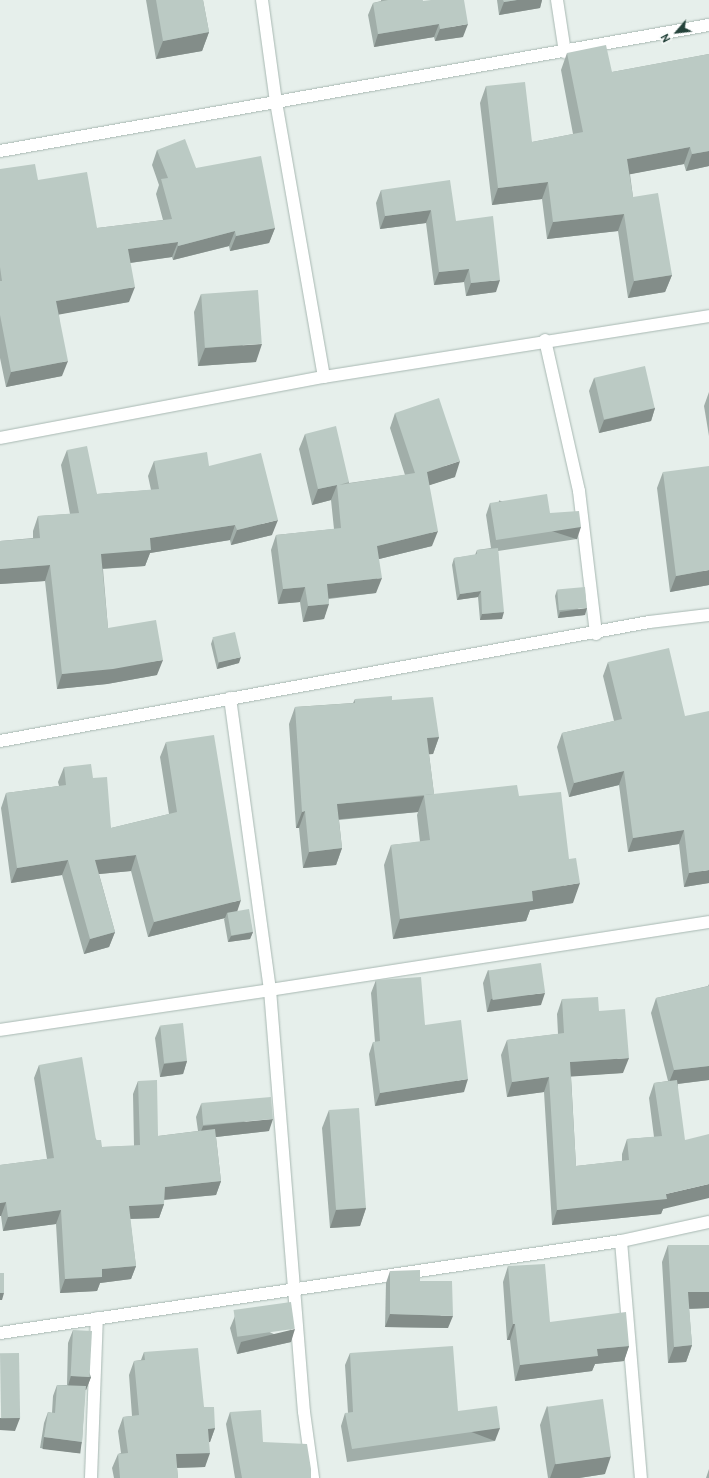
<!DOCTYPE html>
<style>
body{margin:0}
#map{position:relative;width:709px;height:1478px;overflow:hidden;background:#e6efeb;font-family:Overpass,sans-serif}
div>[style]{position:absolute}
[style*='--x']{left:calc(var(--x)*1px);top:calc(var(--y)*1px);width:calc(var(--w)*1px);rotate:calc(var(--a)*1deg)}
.roads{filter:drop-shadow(0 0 1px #a8b8b2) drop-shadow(0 0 1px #a8b8b2)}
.street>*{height:12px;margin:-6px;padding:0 6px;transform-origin:6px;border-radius:6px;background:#fff}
.secondary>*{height:12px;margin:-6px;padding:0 6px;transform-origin:6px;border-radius:6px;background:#fff}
.wall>*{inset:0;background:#a1aea9}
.shaded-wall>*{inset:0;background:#838d89;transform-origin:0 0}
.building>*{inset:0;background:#bbcac4;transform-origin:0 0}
span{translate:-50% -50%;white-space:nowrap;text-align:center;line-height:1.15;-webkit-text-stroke:4px #f7fbf9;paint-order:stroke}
.north{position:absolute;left:657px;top:12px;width:40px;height:40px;-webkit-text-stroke:3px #f7fbf9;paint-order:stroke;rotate:242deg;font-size:11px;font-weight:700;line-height:16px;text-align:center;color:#24423a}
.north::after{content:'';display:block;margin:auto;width:14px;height:18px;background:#24423a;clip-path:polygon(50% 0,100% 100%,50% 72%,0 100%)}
</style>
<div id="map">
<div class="roads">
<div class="street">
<i style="--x:262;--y:0;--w:103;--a:82.2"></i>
<i style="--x:276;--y:102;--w:279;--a:80.1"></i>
<i style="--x:557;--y:0;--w:53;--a:81.3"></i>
<i style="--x:545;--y:340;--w:155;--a:77.3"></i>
<i style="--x:579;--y:491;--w:144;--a:83.2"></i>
<i style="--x:0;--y:438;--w:330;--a:-10.7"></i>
<i style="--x:324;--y:377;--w:390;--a:-9"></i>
<i style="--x:230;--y:698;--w:295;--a:82.2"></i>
<i style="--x:270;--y:990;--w:444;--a:-8.8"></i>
<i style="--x:0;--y:741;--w:660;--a:-10.39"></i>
<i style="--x:649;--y:622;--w:60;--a:-6.7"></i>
<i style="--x:0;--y:1030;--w:273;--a:-8.4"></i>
<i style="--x:270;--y:990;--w:423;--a:85.4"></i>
<i style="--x:304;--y:1412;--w:67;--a:82.2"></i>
<i style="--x:621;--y:1241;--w:238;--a:85.2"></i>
<i style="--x:0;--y:1333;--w:628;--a:-8.43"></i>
<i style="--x:621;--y:1241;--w:90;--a:-12.2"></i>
<i style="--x:91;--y:1478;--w:160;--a:-87.9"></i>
</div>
<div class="secondary">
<i style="--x:0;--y:151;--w:720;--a:-10.08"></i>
</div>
</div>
<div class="wall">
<i style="clip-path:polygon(146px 0,203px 0,209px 32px,202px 51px,156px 59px)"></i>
<i style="clip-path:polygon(381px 0,422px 0,423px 1px,463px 37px,435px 41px,434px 37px,374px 47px,368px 15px,373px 3px,381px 1px)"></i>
<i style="clip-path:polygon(497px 0,542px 0,540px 8px,499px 15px)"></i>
<i style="clip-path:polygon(567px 53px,612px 72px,709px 54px,709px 166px,686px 171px,684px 164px,630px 174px,633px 197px,672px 275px,665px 292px,628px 298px,618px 231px,547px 239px,542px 199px,492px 205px,480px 103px,486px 86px,532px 142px,573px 134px,561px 70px)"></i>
<i style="clip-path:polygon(157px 150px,196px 168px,275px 228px,269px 243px,230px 251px,229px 246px,173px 260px,172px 257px,130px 263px,129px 302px,59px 314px,62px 376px,6px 387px,0 358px,0 169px,38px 180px,97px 228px,163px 220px,156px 194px,159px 185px,152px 165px)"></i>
<i style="clip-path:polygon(381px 190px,456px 221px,496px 292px,466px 296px,464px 282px,434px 285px,426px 223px,380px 229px,376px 203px)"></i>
<i style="clip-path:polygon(201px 294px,256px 362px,198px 366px,194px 312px)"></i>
<i style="clip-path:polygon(594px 378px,655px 408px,651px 421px,599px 433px,589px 391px)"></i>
<i style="clip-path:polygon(709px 392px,709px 436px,704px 406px)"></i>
<i style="clip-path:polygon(395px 413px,455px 477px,429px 485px,432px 546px,379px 559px,376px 593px,329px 599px,324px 619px,303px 622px,300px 602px,278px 604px,271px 550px,276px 535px,334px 529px,331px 500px,312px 505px,299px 449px,305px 434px,349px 482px,349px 483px,405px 475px,390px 428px)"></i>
<i style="clip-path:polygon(67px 450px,97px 494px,151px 490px,148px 476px,154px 461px,209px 466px,272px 535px,231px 545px,230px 540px,150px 553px,145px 566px,103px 569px,108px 628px,157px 675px,107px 684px,57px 689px,45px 581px,0 584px,0 541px,33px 538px,33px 531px,38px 516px,70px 514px,61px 465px)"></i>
<i style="clip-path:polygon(663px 472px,709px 585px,670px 592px,657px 488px)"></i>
<i style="clip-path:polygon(490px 503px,550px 513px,577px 539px,498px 551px,502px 619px,480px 620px,478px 597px,457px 600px,452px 565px,454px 558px,475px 555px,477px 550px,491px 548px,486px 515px)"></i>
<i style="clip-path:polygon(557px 590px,585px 615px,558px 618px,555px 596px)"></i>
<i style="clip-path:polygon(213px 638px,239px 663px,217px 669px,211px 644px)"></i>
<i style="clip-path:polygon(608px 662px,709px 883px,684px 887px,679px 844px,628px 852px,619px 785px,569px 797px,557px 747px,562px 733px,614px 721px,603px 676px)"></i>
<i style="clip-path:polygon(355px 699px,392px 700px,439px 737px,433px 754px,429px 754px,434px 794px,519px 796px,573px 903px,530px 910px,526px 921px,393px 939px,384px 865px,391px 845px,420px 842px,417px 815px,418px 812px,339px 820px,342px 848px,336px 865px,303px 868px,299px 828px,296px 828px,289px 724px,295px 707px,353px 703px)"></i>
<i style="clip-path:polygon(166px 742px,237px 911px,253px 932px,250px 939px,228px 942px,224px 919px,225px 918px,148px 937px,131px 871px,99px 874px,115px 932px,109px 947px,84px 954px,62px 875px,11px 883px,1px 808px,6px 793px,59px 786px,58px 782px,64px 767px,93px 778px,111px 828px,169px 814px,160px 757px)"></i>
<i style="clip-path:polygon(488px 970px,541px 1005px,487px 1012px,483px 983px)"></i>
<i style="clip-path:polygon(376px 980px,425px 1025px,464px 1092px,375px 1106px,369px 1054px,373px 1042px,375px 1042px,371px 993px)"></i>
<i style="clip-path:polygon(709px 984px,709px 1080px,678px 1084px,663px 1209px,661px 1214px,552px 1225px,544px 1092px,507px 1097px,501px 1055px,507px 1040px,558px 1034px,557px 1014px,562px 999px,599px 1011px,623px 1073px,571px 1076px,576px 1166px,622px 1161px,622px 1154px,627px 1139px,654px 1137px,649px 1098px,654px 1083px,668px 1081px,651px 1013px,656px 998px,708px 986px)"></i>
<i style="clip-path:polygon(160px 1026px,187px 1061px,183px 1074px,160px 1077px,155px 1038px)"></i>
<i style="clip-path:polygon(39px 1065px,102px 1147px,134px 1146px,133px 1094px,138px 1081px,158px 1136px,198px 1131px,196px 1117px,201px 1104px,269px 1131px,216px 1137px,221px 1181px,216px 1195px,164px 1200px,164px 1204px,159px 1218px,130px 1219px,136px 1266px,131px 1279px,100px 1283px,97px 1291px,60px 1293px,56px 1224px,3px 1231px,1px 1216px,0 1165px,47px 1159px,34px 1078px)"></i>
<i style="clip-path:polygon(329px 1110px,366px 1208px,360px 1226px,330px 1228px,322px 1128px)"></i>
<i style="clip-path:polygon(668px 1245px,709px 1308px,689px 1309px,692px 1345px,686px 1362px,668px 1363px,662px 1262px)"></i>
<i style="clip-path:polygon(508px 1266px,550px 1322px,629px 1346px,624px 1361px,595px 1364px,592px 1371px,515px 1381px,510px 1340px,507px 1340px,503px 1282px)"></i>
<i style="clip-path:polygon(390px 1271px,420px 1281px,448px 1328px,385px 1327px,386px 1283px)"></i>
<i style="clip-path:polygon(235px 1316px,291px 1342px,237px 1354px,230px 1328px)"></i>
<i style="clip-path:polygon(73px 1330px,91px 1377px,86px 1390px,85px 1390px,82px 1442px,78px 1453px,40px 1448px,44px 1423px,48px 1412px,52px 1413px,53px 1396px,57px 1385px,67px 1385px,68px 1343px)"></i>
<i style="clip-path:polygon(144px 1352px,204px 1407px,215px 1428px,210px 1442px,209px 1442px,205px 1467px,177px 1468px,178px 1478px,114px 1478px,112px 1468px,118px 1454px,121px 1453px,118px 1431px,123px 1417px,132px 1416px,129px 1375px,134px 1361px,141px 1360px)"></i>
<i style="clip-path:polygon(350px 1353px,458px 1411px,495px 1441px,347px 1462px,341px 1426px,345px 1413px,348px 1413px,345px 1365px)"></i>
<i style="clip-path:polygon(547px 1406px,605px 1474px,579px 1478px,548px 1478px,540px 1425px)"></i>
<i style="clip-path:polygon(230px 1412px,263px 1442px,311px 1478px,235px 1478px,226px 1424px)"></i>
<i style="clip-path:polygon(709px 1469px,709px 1478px,706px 1478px)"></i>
</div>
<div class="shaded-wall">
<i style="clip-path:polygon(517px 0,542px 0,540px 8px,499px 15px,504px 2px)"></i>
<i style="clip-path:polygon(439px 24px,434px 37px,374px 47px,378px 34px)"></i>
<i style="clip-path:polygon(468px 24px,463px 37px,435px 41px,440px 29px)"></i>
<i style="clip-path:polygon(209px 32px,202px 51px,156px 59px,163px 41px)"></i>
<i style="clip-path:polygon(690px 147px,684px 164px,621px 176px,627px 159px)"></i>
<i style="clip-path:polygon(709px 151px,709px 166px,686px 171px,692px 154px)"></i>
<i style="clip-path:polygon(548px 182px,542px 199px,492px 205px,498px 188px)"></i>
<i style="clip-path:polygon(431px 210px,426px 223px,380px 229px,385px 216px)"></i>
<i style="clip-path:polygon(624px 214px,618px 231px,547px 239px,553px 222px)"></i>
<i style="clip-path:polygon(275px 228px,269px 243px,230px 251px,236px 236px)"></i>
<i style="clip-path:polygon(235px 231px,229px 246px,173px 260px,178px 246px)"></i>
<i style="clip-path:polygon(178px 242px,172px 257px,122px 264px,128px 249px)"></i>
<i style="clip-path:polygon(469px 269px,464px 282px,434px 285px,439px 272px)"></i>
<i style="clip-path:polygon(672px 275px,665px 292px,628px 298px,634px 281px)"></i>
<i style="clip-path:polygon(500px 280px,496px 292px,466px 296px,471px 283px)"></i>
<i style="clip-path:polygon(135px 287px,129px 302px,51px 316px,56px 301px)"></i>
<i style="clip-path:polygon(262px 344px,256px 362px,198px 366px,205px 348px)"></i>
<i style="clip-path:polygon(68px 361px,62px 376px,6px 387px,11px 372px)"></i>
<i style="clip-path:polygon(655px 408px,651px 421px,599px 433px,604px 420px)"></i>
<i style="clip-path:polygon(460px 461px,455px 477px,421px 488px,427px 472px)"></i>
<i style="clip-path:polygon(337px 485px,331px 500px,312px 505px,318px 489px)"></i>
<i style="clip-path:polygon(278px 520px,272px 535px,231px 545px,237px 530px)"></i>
<i style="clip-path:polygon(235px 525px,230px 540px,150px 553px,145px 566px,96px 569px,101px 554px,150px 538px)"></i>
<i style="left:581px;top:527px;width:13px;height:86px;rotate:108deg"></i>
<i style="clip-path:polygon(438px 531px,432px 546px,371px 561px,377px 546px)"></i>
<i style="clip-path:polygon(50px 565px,45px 581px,0 584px,0 569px)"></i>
<i style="clip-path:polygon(709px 570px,709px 585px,670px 592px,676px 576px)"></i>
<i style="clip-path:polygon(382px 578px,376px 593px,322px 599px,327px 584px)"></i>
<i style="clip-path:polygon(305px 587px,300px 602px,278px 604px,283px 589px)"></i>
<i style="clip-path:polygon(481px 591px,478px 597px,457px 600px,460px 594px)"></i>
<i style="clip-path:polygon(329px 604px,324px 619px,303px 622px,308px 606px)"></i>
<i style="clip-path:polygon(587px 608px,585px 615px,558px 618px,560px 612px)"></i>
<i style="clip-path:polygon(504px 612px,502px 619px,480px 620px,482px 614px)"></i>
<i style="clip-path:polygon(241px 657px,239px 663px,217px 669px,219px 662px)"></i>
<i style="clip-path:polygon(163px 660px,157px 675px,107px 684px,57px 689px,62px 674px)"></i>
<i style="clip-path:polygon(439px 737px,433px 754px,421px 755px,427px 738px)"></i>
<i style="clip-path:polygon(624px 771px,619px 785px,569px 797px,574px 783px)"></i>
<i style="clip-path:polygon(424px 796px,418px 812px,331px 820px,337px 804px)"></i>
<i style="clip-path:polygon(305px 811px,299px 828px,296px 828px,302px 812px)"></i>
<i style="clip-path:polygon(684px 830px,679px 844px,628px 852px,633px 838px)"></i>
<i style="clip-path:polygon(342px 848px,336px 865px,303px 868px,309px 852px)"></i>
<i style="clip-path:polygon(136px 855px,131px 871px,89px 875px,95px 860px)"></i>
<i style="clip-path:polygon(68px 860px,62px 875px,11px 883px,17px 868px)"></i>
<i style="clip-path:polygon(709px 870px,709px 883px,684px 887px,689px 873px)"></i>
<i style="clip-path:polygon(580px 883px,573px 903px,530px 910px,526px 921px,393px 939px,400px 919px,532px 891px)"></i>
<i style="clip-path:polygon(241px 900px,236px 915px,227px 913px,225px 918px,148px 937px,154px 922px)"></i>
<i style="clip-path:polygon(115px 932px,109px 947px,84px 954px,90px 939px)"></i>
<i style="clip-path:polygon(253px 932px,250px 939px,228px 942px,231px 936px)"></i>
<i style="clip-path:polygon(545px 993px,541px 1005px,487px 1012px,491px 999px)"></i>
<i style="clip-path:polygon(629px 1058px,623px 1073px,565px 1077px,570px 1062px)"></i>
<i style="clip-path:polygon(187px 1061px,183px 1074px,160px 1077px,164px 1064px)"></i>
<i style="clip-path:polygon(709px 1066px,709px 1080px,668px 1085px,674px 1070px)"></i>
<i style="clip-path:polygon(549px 1077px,544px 1092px,507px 1097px,512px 1082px)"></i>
<i style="clip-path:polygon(468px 1079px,464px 1092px,375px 1106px,380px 1093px)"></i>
<i style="clip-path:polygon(273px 1119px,269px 1131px,198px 1139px,203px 1126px)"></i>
<i style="clip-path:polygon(221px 1181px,216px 1195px,160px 1200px,165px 1187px)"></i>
<i style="clip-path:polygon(709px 1184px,709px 1198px,663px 1209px,661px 1214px,552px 1225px,557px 1210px,666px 1194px)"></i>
<i style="clip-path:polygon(6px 1202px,1px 1216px,0 1216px,0 1203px)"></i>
<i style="clip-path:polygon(164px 1204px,159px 1218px,124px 1219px,129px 1206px)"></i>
<i style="clip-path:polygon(366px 1208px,360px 1226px,330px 1228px,336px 1210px)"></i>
<i style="clip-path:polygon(61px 1210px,56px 1224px,3px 1231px,8px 1217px)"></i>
<i style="clip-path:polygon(136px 1266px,131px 1279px,100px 1283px,97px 1291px,60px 1293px,65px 1279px,102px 1269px)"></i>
<i style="clip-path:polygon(688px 1292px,709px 1292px,709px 1308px,682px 1309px)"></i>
<i style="clip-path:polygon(0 1293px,4px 1293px,2px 1300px,0 1300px)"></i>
<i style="clip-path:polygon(390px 1314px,453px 1316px,448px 1328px,385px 1327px)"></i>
<i style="clip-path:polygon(513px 1324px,515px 1324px,510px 1340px,507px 1340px)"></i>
<i style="clip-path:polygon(295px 1329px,291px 1342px,237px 1354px,241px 1342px)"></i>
<i style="clip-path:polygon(692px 1345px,686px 1362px,668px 1363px,674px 1347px)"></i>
<i style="clip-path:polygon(629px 1346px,624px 1361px,595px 1364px,592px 1371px,515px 1381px,520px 1365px,597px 1349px)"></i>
<i style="clip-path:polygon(71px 1376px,91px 1377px,86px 1390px,67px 1389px)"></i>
<i style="clip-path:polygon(0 1418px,20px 1418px,15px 1431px,0 1430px)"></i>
<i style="clip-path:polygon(215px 1428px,210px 1442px,203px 1443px,208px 1429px)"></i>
<i style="left:500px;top:1428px;width:14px;height:149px;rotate:111deg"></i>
<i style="left:44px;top:1437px;width:38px;height:12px;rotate:7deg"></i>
<i style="clip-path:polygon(210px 1453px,205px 1467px,171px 1468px,176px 1454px)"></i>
<i style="clip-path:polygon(611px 1456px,605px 1474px,579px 1478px,550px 1478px,555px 1464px)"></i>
</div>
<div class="building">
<i style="clip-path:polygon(156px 0,203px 0,209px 32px,163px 41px)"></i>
<i style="clip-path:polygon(388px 0,422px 0,423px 1px,431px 0,464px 0,468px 24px,440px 29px,439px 24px,378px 34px,373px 3px)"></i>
<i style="clip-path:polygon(503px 0,517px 0,504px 2px)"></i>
<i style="clip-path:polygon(606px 45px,612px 72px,709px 54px,709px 151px,692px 154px,690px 147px,627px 159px,633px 197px,658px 193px,672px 275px,634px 281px,624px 214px,553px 222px,548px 182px,498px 188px,486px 86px,525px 82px,532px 142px,583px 132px,567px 53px)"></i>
<i style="clip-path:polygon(185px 139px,196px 168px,261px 156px,275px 228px,236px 236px,235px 231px,178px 246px,178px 242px,128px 249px,135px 287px,56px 301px,68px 361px,11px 372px,0 315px,0 281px,2px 281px,0 267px,0 169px,35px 164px,38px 180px,87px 172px,97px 228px,172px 219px,161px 179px,168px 178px,157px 150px)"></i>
<i style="clip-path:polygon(450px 180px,456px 221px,493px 216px,500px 280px,471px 283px,469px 269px,439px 272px,431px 210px,385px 216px,381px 190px)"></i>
<i style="left:258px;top:290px;width:54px;height:57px;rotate:86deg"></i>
<i style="left:645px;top:366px;width:43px;height:52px;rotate:77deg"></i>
<i style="clip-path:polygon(439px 398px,460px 461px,427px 472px,438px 531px,377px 546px,382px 578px,327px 584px,329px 604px,308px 606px,305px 587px,283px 589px,276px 535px,341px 528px,337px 485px,318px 489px,305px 434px,336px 426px,349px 482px,339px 485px,415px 473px,395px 413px)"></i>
<i style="clip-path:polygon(87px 446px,97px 494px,159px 489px,154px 461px,207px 452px,209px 466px,261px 453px,278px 520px,237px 530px,235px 525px,150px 538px,151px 550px,101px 554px,108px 628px,156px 620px,163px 660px,113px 669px,62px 674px,50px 565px,0 569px,0 541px,40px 538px,38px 516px,79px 513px,67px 450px)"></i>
<i style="clip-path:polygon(709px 466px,709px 570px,676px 576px,663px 472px)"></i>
<i style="clip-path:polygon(547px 494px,550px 513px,579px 511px,581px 527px,496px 540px,490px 503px)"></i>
<i style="clip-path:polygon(498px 548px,504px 612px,482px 614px,481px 591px,460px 594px,454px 558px,477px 554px,477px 550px)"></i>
<i style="left:585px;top:587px;width:21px;height:28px;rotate:85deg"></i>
<i style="left:235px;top:632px;width:26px;height:23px;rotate:77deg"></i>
<i style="clip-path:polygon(669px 648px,685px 716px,709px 711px,709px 870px,689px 873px,684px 830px,633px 838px,624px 771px,574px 783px,562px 733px,622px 719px,608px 662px)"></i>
<i style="clip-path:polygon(392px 696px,392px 700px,433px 697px,439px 737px,427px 738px,434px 794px,337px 804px,342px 848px,309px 852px,305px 811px,302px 812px,295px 707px,355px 703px,355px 699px)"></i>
<i style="clip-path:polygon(214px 735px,241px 900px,154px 922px,136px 855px,95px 860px,115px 932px,90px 939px,68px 860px,17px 868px,6px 793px,66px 785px,64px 767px,91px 764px,93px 778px,107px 777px,111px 828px,177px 812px,166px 742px)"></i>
<i style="clip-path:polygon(517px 785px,519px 796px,561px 792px,569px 859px,576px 858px,580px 883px,532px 891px,533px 901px,400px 919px,391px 845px,430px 840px,424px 795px)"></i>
<i style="left:249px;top:909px;width:23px;height:22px;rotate:80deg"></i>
<i style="left:541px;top:963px;width:30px;height:53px;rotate:82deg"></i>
<i style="clip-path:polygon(421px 977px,425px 1025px,461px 1020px,468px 1079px,380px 1093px,373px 1042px,380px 1041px,376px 980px)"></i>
<i style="clip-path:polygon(709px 986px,709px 1066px,674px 1070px,656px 998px)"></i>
<i style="clip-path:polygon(598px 997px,599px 1011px,625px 1009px,629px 1058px,570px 1062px,576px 1166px,629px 1160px,627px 1139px,662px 1136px,654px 1083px,677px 1080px,685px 1140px,709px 1134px,709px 1184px,666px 1194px,667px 1199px,557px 1210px,549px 1077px,512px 1082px,507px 1040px,564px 1033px,562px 999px)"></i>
<i style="left:183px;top:1023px;width:38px;height:23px;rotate:84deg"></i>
<i style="clip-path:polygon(82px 1057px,96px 1140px,101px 1140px,102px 1147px,140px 1145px,138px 1081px,157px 1080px,158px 1136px,215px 1129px,221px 1181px,165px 1187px,164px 1204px,129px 1206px,136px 1266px,102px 1269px,102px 1277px,65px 1279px,61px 1210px,8px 1217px,6px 1202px,0 1203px,0 1165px,54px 1158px,39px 1065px)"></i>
<i style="left:271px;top:1097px;width:22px;height:70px;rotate:85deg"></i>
<i style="left:359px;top:1108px;width:100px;height:30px;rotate:86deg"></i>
<i style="clip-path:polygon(668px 1245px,709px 1245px,709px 1292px,688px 1292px,692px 1345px,674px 1347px)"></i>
<i style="clip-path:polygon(545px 1264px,550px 1322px,626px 1312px,629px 1346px,597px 1349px,598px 1356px,520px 1365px,515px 1324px,513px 1324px,508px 1266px)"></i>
<i style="clip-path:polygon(420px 1270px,420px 1281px,452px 1281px,453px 1316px,390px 1314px,390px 1271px)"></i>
<i style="left:0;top:1273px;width:4px;height:20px"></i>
<i style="left:291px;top:1302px;width:27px;height:58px;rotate:82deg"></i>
<i style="left:73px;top:1330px;width:19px;height:46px;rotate:3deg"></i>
<i style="clip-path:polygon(453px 1346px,458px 1411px,497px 1406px,500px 1428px,352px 1449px,345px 1413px,353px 1412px,350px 1353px)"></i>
<i style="clip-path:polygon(198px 1348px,204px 1407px,214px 1407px,215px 1428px,208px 1429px,210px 1453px,176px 1454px,178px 1478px,120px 1478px,118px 1454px,128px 1453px,123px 1417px,139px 1415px,134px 1361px,145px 1360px,144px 1352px)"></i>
<i style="left:19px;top:1353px;width:65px;height:19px;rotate:89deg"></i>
<i style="clip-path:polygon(57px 1385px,86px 1386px,82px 1442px,44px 1437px,48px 1412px,55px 1413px)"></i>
<i style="left:603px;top:1399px;width:58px;height:56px;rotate:82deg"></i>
<i style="clip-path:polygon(261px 1410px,263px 1442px,307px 1444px,311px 1469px,311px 1478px,242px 1478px,230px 1412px)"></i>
</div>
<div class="north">N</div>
</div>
